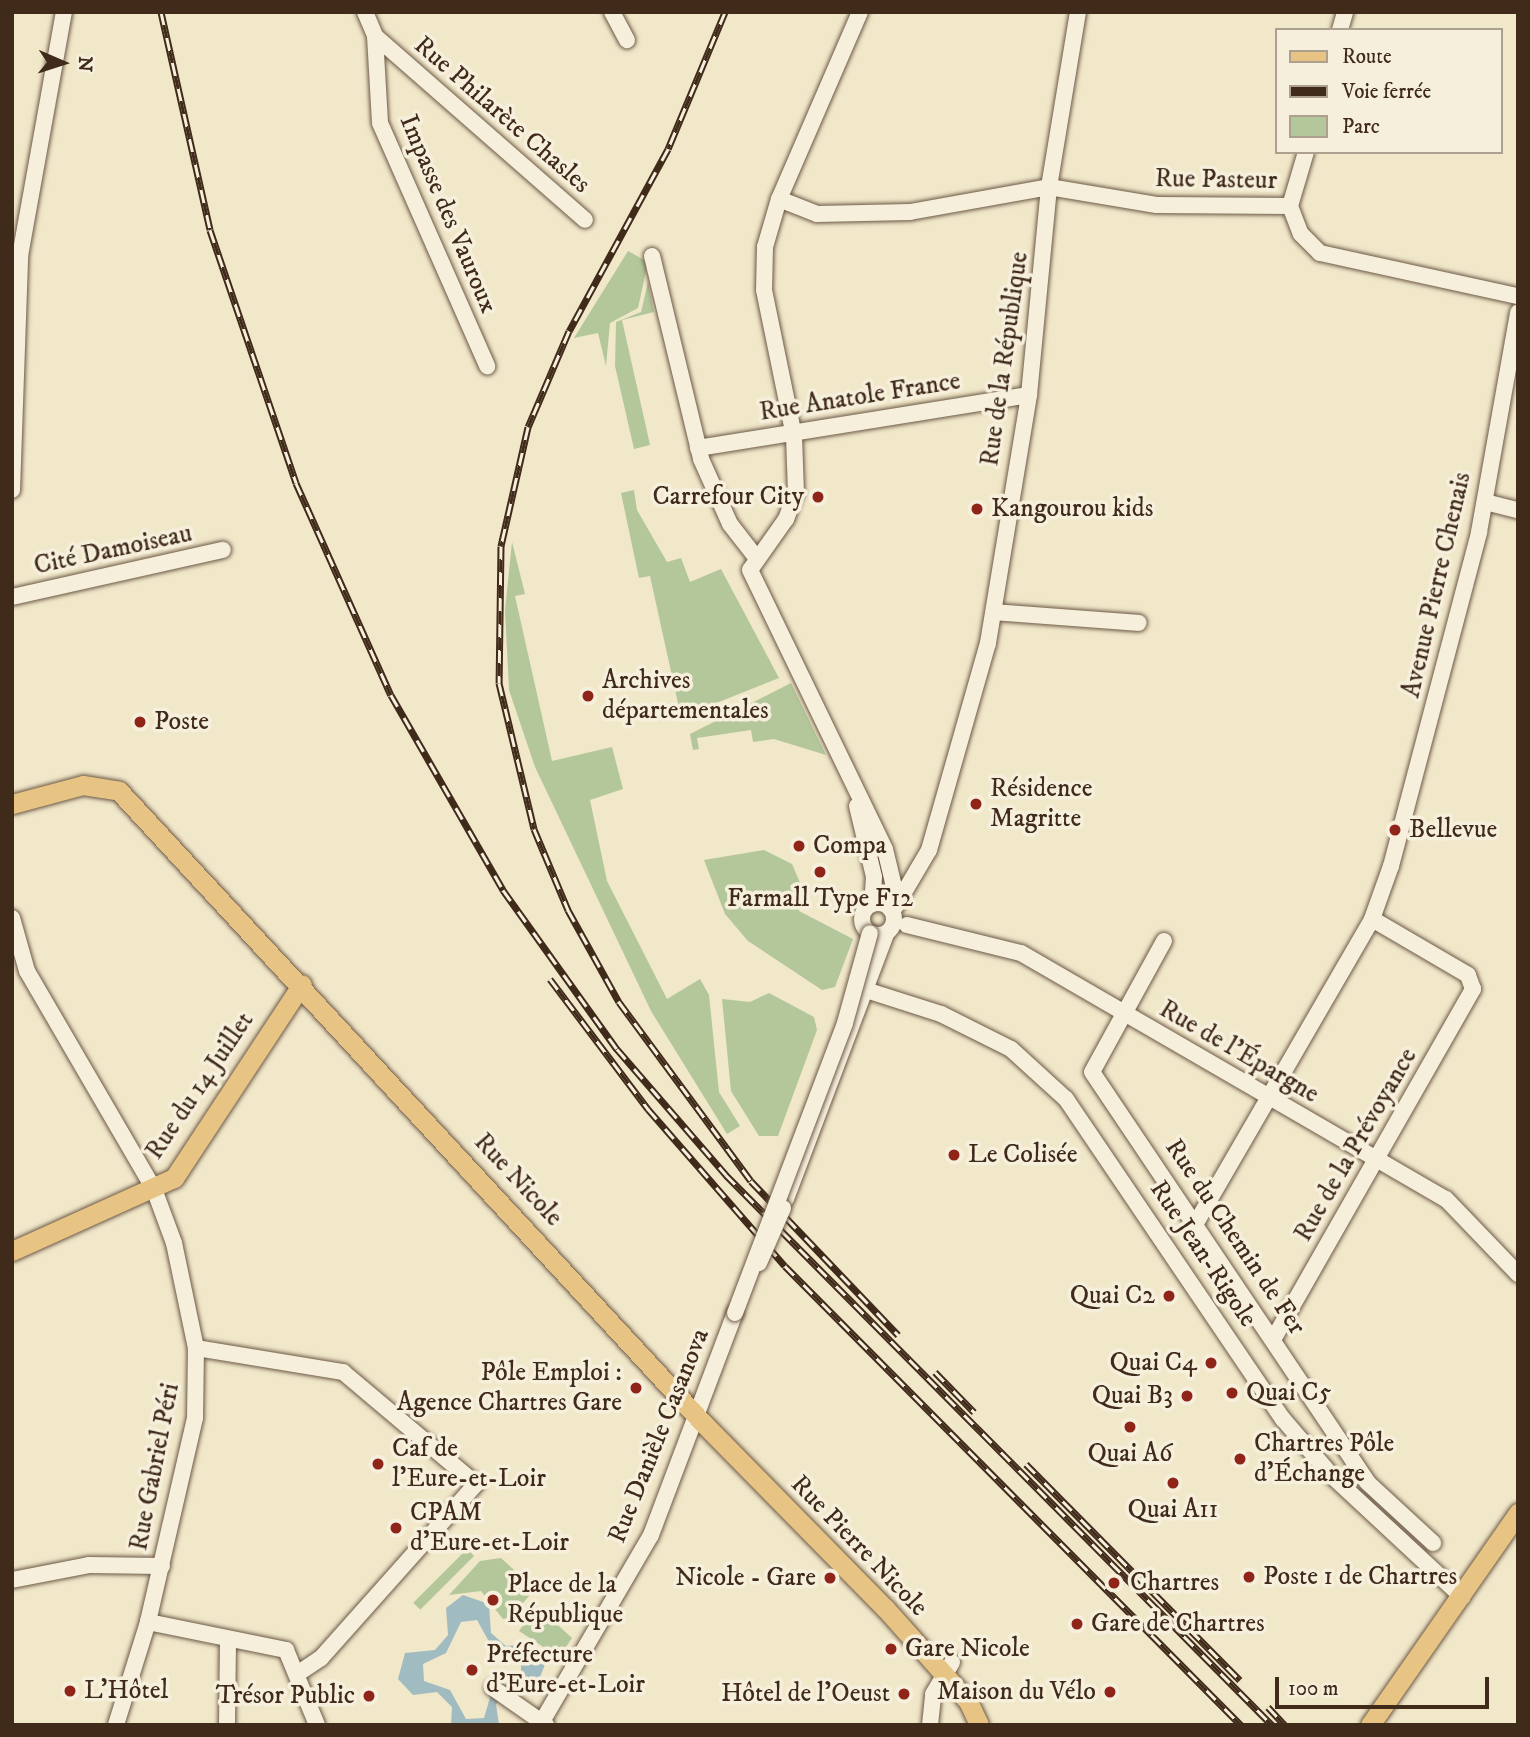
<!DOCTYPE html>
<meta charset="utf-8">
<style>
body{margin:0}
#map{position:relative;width:1530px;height:1737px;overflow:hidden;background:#f1e7c9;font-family:"IM FELL DW Pica",serif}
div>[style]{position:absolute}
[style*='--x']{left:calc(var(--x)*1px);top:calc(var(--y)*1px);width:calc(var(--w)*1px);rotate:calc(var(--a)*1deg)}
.green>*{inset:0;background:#b3c79b;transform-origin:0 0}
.water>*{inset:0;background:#a1bcc1}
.roads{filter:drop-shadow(0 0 2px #6c5946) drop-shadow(0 0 2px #6c5946)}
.minor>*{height:16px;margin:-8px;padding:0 8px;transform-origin:8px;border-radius:8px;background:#f6efdc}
.minor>.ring{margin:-8px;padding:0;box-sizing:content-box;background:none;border:16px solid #f6efdc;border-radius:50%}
.major>*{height:19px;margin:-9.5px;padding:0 9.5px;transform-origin:9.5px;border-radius:9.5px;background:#e8c484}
.rail>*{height:7px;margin-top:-3.5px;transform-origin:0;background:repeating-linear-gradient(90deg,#f6efdc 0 13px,#402a1a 0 26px);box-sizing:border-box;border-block:2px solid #402a1a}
.bridges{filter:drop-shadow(0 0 2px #6c5946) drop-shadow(0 0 2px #6c5946)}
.minor-bridge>*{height:16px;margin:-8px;padding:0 8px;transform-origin:8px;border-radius:8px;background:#f6efdc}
.dots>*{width:19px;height:19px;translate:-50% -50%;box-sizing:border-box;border:4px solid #f6efdc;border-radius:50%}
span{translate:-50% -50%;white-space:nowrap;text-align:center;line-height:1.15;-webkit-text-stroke:7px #f6efdc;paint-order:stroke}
.street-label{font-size:26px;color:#402a1a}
.poi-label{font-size:26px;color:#402a1a}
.right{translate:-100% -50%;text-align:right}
.left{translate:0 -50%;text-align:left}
.frame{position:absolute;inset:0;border:14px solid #402a1a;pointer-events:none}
.legend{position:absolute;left:1275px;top:28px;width:228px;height:126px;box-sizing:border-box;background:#f6efdc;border:2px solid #ada08e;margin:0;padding:9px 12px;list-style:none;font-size:21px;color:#402a1a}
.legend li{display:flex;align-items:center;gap:14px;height:35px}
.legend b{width:35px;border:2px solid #ada08e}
.north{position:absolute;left:28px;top:28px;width:70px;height:70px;-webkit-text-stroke:5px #f6efdc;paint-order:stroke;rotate:93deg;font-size:19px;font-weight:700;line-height:28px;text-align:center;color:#402a1a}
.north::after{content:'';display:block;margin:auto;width:24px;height:32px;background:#402a1a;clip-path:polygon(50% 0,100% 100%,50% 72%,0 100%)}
.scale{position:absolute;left:1275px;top:1677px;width:214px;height:32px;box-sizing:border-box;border:4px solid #402a1a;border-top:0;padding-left:9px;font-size:21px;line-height:24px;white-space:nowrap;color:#402a1a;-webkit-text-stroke:5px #f6efdc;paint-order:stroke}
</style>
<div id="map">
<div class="green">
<i style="clip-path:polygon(628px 251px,648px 262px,638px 308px,610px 323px,606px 366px,598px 333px,574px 338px)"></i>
<i style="clip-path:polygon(648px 282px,654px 312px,622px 320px,650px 445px,634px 449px,615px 366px,616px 322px,641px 312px)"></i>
<i style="clip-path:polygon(634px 490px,637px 510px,667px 562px,681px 558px,690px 582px,721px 569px,779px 678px,681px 717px,650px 576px,639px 578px,621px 493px)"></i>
<i style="clip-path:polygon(512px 542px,525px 594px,515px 596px,552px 761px,612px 747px,623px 789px,590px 800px,607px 881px,667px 999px,700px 979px,709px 995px,719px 1092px,740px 1126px,727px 1134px,651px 1011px,535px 767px,509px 690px,505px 610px)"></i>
<i style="clip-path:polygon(791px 683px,826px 755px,774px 739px,753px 742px,751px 730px,697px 738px,699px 749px,693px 750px,690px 734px)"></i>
<i style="clip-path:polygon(764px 850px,792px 864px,801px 885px,799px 911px,853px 939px,835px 987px,822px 990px,748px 941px,725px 914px,704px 860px)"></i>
<i style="clip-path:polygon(769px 993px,814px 1017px,817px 1030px,778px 1136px,759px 1136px,731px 1091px,722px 999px,750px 1002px)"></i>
<i style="left:467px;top:1549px;width:10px;height:76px;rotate:45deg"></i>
<i style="clip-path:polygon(501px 1558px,535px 1589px,510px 1618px,503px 1619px,481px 1591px,449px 1595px,480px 1561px)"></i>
<i style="clip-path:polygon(537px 1606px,572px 1638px,554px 1665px,545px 1648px,519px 1631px)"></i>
</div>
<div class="water">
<i style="clip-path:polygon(evenodd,463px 1595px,489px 1604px,491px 1633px,506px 1646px,533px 1644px,546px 1662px,536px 1687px,510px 1690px,496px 1704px,499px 1725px,451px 1725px,452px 1707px,437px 1692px,413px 1695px,398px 1679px,405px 1653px,435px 1650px,448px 1635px,446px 1608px,463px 1595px,477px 1620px,493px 1649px,521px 1659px,521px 1676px,491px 1694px,484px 1718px,466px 1719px,450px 1690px,424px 1681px,423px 1664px,446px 1653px,461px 1622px,477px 1620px)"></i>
</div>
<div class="roads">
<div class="minor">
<i style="--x:365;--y:12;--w:26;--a:67"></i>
<i style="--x:375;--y:36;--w:279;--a:41.2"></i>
<i style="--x:612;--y:12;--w:32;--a:62"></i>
<i style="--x:860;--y:12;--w:204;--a:113.4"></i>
<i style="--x:779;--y:199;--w:50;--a:106.3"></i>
<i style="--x:765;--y:247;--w:43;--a:91.3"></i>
<i style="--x:764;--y:290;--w:149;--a:78.4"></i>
<i style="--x:794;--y:436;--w:56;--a:88"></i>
<i style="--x:796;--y:492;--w:29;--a:110"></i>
<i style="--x:786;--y:519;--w:62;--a:125.2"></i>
<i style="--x:750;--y:570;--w:310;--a:64.2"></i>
<i style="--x:885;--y:849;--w:47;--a:76.6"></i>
<i style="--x:896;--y:895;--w:15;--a:113"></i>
<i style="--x:1340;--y:30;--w:19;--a:-74"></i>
<i style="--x:375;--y:36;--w:87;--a:86.7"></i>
<i style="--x:380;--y:123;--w:266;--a:66.2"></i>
<i style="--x:779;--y:199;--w:41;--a:21.5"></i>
<i style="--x:817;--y:214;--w:93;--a:-1.2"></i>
<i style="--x:910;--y:212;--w:141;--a:-10.2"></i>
<i style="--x:1049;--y:187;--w:109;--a:9.5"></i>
<i style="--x:1157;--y:205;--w:133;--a:0.4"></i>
<i style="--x:1290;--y:206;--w:30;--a:69"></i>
<i style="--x:1301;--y:234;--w:27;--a:45"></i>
<i style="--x:1320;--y:253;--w:203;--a:12.3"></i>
<i style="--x:1290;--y:206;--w:56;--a:-73.5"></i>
<i style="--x:652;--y:256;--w:209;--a:76.4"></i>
<i style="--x:701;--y:459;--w:71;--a:66"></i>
<i style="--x:730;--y:524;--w:41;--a:52"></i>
<i style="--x:698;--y:448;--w:335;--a:-9.1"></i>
<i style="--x:12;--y:490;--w:234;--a:-88"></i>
<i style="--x:20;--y:256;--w:248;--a:-79.8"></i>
<i style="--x:1485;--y:502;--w:34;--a:14"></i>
<i style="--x:12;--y:597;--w:216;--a:-12.6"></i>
<i style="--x:994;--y:612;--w:145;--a:4.3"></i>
<i style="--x:857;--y:806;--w:73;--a:76.5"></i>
<i style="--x:874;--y:877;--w:27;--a:94"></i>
<i class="ring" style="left:862px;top:903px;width:16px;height:16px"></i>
<i style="--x:896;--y:906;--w:65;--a:-59.5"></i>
<i style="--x:929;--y:850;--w:215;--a:-74.1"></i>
<i style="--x:988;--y:643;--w:251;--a:-80.6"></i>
<i style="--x:1029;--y:395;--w:209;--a:-84.5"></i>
<i style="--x:1049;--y:187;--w:177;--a:-80.6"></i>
<i style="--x:12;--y:918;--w:55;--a:74.2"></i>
<i style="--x:27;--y:971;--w:252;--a:59.8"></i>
<i style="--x:154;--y:1189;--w:58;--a:69.7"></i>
<i style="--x:174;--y:1243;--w:107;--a:78.2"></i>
<i style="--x:196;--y:1348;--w:70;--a:90.8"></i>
<i style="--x:195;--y:1418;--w:209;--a:103"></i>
<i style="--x:148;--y:1622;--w:108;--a:107.3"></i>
<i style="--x:907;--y:925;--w:117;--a:13.8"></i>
<i style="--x:1021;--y:953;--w:491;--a:30.1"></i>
<i style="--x:1446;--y:1199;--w:104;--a:46.2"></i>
<i style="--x:1164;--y:941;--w:149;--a:118.8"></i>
<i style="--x:1092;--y:1072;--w:494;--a:56.1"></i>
<i style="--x:1367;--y:1482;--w:90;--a:42.7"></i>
<i style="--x:869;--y:991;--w:76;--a:17.7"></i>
<i style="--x:941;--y:1014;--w:78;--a:26.6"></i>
<i style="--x:1011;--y:1049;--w:74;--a:42.3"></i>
<i style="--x:1066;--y:1099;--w:387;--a:55.9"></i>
<i style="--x:1283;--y:1419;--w:75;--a:49.3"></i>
<i style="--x:1332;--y:1476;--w:178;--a:42.9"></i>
<i style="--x:786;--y:1199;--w:283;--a:-69.3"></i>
<i style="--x:1196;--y:1223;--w:351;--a:-59.9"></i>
<i style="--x:1372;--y:919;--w:56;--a:-70.3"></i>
<i style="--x:1391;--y:866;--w:345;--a:-75.2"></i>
<i style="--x:1479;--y:532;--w:223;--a:-79.9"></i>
<i style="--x:1274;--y:1338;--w:402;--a:-60.3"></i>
<i style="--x:1473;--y:989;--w:15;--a:-110"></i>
<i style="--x:1468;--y:975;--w:111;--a:-149.7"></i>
<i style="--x:196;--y:1348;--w:149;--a:9.3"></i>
<i style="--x:343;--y:1372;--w:174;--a:40.1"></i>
<i style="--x:476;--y:1484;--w:233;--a:131.7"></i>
<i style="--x:321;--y:1658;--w:25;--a:146"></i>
<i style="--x:12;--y:1580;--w:78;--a:-11"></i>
<i style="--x:89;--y:1565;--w:73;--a:0.8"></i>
<i style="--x:148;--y:1622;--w:141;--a:11.5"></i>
<i style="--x:286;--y:1650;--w:81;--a:67.5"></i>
<i style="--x:493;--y:1688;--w:65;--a:34.9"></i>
<i style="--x:227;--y:1725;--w:86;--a:-89.3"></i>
<i style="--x:540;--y:1725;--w:220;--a:-59.7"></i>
<i style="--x:651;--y:1535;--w:237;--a:-69.3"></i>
<i style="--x:930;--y:1725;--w:31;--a:-84"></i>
<i style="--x:933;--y:1694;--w:37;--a:-59"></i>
</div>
<div class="major">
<i style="--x:12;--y:804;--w:73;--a:-15"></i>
<i style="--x:83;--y:785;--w:36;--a:9"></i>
<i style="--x:119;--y:791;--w:862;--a:47.26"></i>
<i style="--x:704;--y:1424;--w:258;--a:45.5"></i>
<i style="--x:885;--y:1608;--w:125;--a:48.3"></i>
<i style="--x:968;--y:1701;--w:26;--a:65"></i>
<i style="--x:12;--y:1251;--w:178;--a:-24.3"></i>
<i style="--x:174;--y:1178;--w:232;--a:-56.6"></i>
<i style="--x:1370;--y:1725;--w:259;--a:-55.1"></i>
</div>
</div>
<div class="rail">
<i style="--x:161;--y:12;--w:223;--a:77.3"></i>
<i style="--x:210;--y:230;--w:267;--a:71.2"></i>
<i style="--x:296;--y:483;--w:232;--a:65.9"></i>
<i style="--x:391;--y:695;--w:225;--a:60.1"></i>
<i style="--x:503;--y:890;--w:196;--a:54.4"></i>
<i style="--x:617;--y:1049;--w:167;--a:49.1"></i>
<i style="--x:726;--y:1175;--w:775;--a:45.21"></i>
<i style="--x:725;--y:12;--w:148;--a:112.6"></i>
<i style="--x:668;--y:149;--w:207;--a:118.5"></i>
<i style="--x:569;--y:331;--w:104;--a:113.1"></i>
<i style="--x:528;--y:427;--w:122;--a:102.8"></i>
<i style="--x:501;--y:546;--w:137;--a:90.8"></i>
<i style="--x:499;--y:683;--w:150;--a:76.5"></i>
<i style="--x:534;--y:829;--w:88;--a:67.2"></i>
<i style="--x:568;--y:910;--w:105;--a:61"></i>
<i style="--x:619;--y:1002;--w:222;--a:53.6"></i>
<i style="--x:751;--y:1181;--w:213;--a:46.3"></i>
<i style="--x:550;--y:979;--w:163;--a:53"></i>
<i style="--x:648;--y:1109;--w:208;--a:48.9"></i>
<i style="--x:785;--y:1266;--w:647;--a:45.19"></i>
<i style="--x:935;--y:1372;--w:56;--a:45.7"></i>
<i style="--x:1026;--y:1464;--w:304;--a:45.3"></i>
<i style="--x:1268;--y:1707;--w:25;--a:47"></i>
</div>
<div class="bridges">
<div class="minor-bridge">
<i style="--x:759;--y:1263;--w:60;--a:-66.4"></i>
<i style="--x:735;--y:1313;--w:310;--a:-69.2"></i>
<i style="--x:845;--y:1023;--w:93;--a:-74.5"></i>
</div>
</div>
<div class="dots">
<i style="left:818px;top:497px;background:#8f2418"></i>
<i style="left:977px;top:509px;background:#8f2418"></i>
<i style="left:588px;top:696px;background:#8f2418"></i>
<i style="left:140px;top:722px;background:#8f2418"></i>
<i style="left:976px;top:804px;background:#8f2418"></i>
<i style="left:1395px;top:830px;background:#8f2418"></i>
<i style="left:799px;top:846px;background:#8f2418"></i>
<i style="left:820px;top:872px;background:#8f2418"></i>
<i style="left:954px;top:1155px;background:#8f2418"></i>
<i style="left:1169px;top:1296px;background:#8f2418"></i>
<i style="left:1211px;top:1363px;background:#8f2418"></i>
<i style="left:636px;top:1388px;background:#8f2418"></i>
<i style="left:1232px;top:1393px;background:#8f2418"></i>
<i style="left:1187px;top:1396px;background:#8f2418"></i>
<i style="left:1130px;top:1427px;background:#8f2418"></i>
<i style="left:1240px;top:1459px;background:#8f2418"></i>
<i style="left:378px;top:1464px;background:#8f2418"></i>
<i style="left:1173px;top:1483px;background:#8f2418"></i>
<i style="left:396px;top:1528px;background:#8f2418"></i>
<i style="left:1249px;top:1577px;background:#8f2418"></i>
<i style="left:830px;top:1578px;background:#8f2418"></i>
<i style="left:1114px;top:1583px;background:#8f2418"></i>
<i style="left:493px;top:1600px;background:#8f2418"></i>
<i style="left:1077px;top:1624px;background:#8f2418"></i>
<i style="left:891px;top:1649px;background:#8f2418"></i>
<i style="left:472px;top:1670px;background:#8f2418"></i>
<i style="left:70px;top:1691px;background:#8f2418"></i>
<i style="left:1110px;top:1692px;background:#8f2418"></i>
<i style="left:904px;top:1694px;background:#8f2418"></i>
<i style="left:369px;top:1696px;background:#8f2418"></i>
</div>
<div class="street-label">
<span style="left:502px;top:115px;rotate:41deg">Rue Philarète Chasles</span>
<span style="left:1216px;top:180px;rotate:1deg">Rue Pasteur</span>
<span style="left:448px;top:214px;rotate:67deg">Impasse des Vauroux</span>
<span style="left:1005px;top:359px;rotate:-82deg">Rue de la République</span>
<span style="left:860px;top:397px;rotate:-9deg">Rue Anatole France</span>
<span style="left:113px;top:550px;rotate:-12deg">Cité Damoiseau</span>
<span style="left:1437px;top:585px;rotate:-77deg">Avenue Pierre Chenais</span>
<span style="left:1239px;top:1052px;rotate:30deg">Rue de l'Épargne</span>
<span style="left:200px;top:1086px;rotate:-56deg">Rue du 14 Juillet</span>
<span style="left:1356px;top:1145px;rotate:-60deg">Rue de la Prévoyance</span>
<span style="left:518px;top:1180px;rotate:47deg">Rue Nicole</span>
<span style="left:1235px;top:1237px;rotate:56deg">Rue du Chemin de Fer</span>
<span style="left:1203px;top:1254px;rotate:56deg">Rue Jean-Rigole</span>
<span style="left:659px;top:1436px;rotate:-68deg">Rue Danièle Casanova</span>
<span style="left:155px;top:1467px;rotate:-79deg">Rue Gabriel Péri</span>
<span style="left:859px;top:1546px;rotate:46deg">Rue Pierre Nicole</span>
</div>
<div class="poi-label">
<span class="right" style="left:804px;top:497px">Carrefour City</span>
<span class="left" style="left:991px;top:509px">Kangourou kids</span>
<span class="left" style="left:602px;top:696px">Archives<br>départementales</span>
<span class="left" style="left:154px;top:722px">Poste</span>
<span class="left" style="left:990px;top:804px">Résidence<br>Magritte</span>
<span class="left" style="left:1409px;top:830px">Bellevue</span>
<span class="left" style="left:813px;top:846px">Compa</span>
<span style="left:820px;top:899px">Farmall Type F12</span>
<span class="left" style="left:968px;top:1155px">Le Colisée</span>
<span class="right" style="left:1155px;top:1296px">Quai C2</span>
<span class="right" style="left:1197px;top:1363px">Quai C4</span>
<span class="right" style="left:622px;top:1388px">Pôle Emploi :<br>Agence Chartres Gare</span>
<span class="left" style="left:1246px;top:1393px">Quai C5</span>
<span class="right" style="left:1173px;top:1396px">Quai B3</span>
<span class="left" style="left:1254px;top:1459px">Chartres Pôle<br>d'Échange</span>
<span class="left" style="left:392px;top:1464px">Caf de<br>l'Eure-et-Loir</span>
<span style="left:1130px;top:1454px">Quai A6</span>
<span style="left:1173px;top:1510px">Quai A11</span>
<span class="left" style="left:410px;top:1528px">CPAM<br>d'Eure-et-Loir</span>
<span class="left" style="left:1263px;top:1577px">Poste 1 de Chartres</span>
<span class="right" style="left:816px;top:1578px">Nicole - Gare</span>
<span class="left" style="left:1130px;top:1583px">Chartres</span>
<span class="left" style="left:507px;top:1600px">Place de la<br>République</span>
<span class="left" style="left:1091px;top:1624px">Gare de Chartres</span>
<span class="left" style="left:905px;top:1649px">Gare Nicole</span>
<span class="left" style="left:486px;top:1670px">Préfecture<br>d'Eure-et-Loir</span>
<span class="left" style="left:84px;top:1691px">L'Hôtel</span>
<span class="right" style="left:1096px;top:1692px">Maison du Vélo</span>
<span class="right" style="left:890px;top:1694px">Hôtel de l'Oeust</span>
<span class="right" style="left:355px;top:1696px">Trésor Public</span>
</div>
<div class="frame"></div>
<ul class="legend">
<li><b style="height:9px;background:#e8c484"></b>Route</li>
<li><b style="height:9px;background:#402a1a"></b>Voie ferrée</li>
<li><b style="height:19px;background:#b3c79b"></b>Parc</li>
</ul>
<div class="north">N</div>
<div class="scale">100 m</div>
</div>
